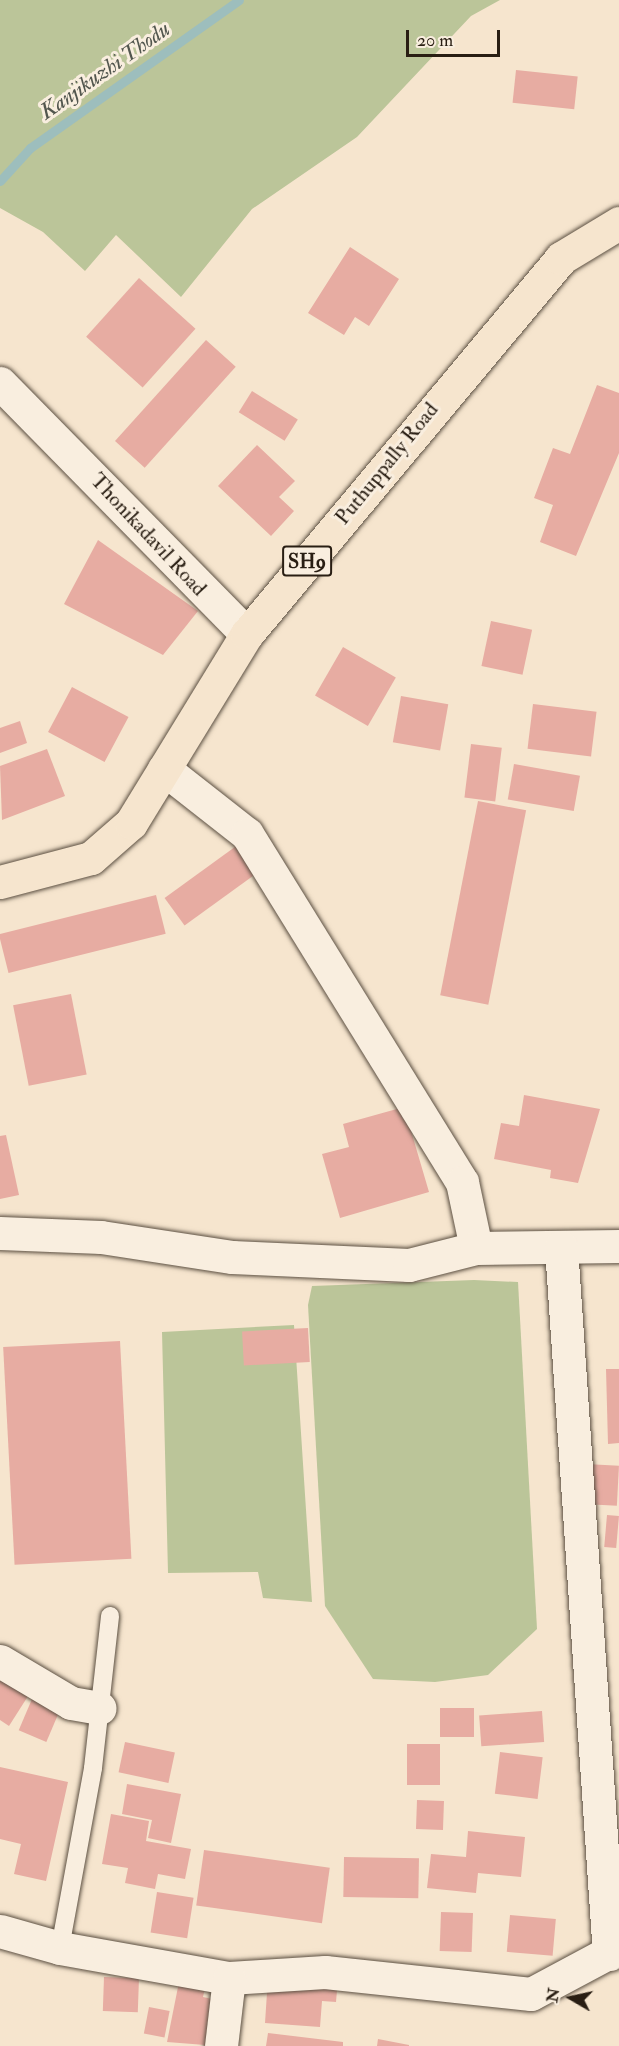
<!DOCTYPE html>
<style>
body{margin:0}
#map{position:relative;width:619px;height:2046px;overflow:hidden;background:#f6e5ce;font-family:"IM FELL Double Pica",serif}
div>[style]{position:absolute}
[style*='--x']{left:calc(var(--x)*1px);top:calc(var(--y)*1px);width:calc(var(--w)*1px);rotate:calc(var(--a)*1deg)}
.green>*{inset:0;background:#bbc599}
.stream>*{height:9px;margin:-4.5px;padding:0 4.5px;transform-origin:4.5px;border-radius:4.5px;background:#9dbebd}
.building>*{inset:0;background:#e7aca2;transform-origin:0 0}
.roads{filter:drop-shadow(0 0 2px #5c5042) drop-shadow(0 0 2px #5c5042)}
.lane>*{height:18px;margin:-9px;padding:0 9px;transform-origin:9px;border-radius:9px;background:#f9eedf}
.street>*{height:33px;margin:-16.5px;padding:0 16.5px;transform-origin:16.5px;border-radius:16.5px;background:#f9eedf}
.primary>*{height:33px;margin:-16.5px;padding:0 16.5px;transform-origin:16.5px;border-radius:16.5px;background:#f6e5ce}
span{translate:-50% -50%;white-space:nowrap;text-align:center;line-height:1.15;-webkit-text-stroke:6px #f9eedf;paint-order:stroke}
.shield-label span{padding:2px 4px;background:#f9eedf;border:2px solid;border-radius:4px;-webkit-text-stroke-width:0}
.shield-label{font-size:20px;color:#291e13;font-weight:700}
.street-label{font-size:21px;color:#291e13}
.water-label{font-size:22px;color:#52564e;font-style:italic}
.north{position:absolute;left:541px;top:1968px;width:60px;height:60px;-webkit-text-stroke:4px #f9eedf;paint-order:stroke;rotate:279deg;font-size:16px;font-weight:700;line-height:24px;text-align:center;color:#291e13}
.north::after{content:'';display:block;margin:auto;width:21px;height:27px;background:#291e13;clip-path:polygon(50% 0,100% 100%,50% 72%,0 100%)}
.scale{position:absolute;left:406px;top:30px;width:94px;height:27px;box-sizing:border-box;border:3px solid #291e13;border-top:0;padding-left:8px;font-size:18px;line-height:21px;white-space:nowrap;color:#291e13;-webkit-text-stroke:4px #f9eedf;paint-order:stroke}
</style>
<div id="map">
<div class="green">
<i style="clip-path:polygon(0 0,500px 0,471px 16px,357px 137px,252px 209px,181px 297px,116px 235px,85px 271px,43px 232px,0 208px)"></i>
<i style="clip-path:polygon(474px 1280px,518px 1282px,537px 1629px,488px 1675px,435px 1682px,373px 1679px,325px 1606px,308px 1305px,312px 1286px)"></i>
<i style="clip-path:polygon(294px 1325px,312px 1602px,263px 1598px,258px 1572px,168px 1573px,162px 1332px)"></i>
</div>
<div class="stream">
<i style="--x:0;--y:181;--w:45;--a:-47.7"></i>
<i style="--x:30;--y:148;--w:256;--a:-35.3"></i>
</div>
<div class="building">
<i style="left:516px;top:70px;width:62px;height:33px;rotate:6deg"></i>
<i style="clip-path:polygon(350px 247px,399px 279px,369px 326px,355px 317px,344px 335px,308px 313px)"></i>
<i style="left:139px;top:278px;width:76px;height:79px;rotate:42deg"></i>
<i style="left:206px;top:340px;width:40px;height:136px;rotate:42deg"></i>
<i style="clip-path:polygon(597px 385px,619px 393px,619px 453px,576px 556px,540px 542px,553px 505px,534px 498px,553px 448px,570px 454px)"></i>
<i style="left:252px;top:391px;width:54px;height:25px;rotate:32deg"></i>
<i style="clip-path:polygon(257px 445px,295px 481px,279px 497px,294px 511px,271px 536px,218px 486px)"></i>
<i style="clip-path:polygon(98px 540px,198px 611px,163px 655px,64px 604px)"></i>
<i style="left:491px;top:621px;width:42px;height:46px;rotate:12deg"></i>
<i style="left:343px;top:647px;width:61px;height:56px;rotate:30deg"></i>
<i style="left:72px;top:687px;width:64px;height:51px;rotate:28deg"></i>
<i style="left:401px;top:696px;width:48px;height:47px;rotate:10deg"></i>
<i style="left:533px;top:704px;width:64px;height:45px;rotate:7deg"></i>
<i style="clip-path:polygon(20px 721px,27px 743px,0 753px,0 728px)"></i>
<i style="left:471px;top:744px;width:31px;height:54px;rotate:7deg"></i>
<i style="clip-path:polygon(47px 749px,65px 796px,2px 820px,0 766px)"></i>
<i style="left:514px;top:764px;width:67px;height:36px;rotate:10deg"></i>
<i style="left:478px;top:801px;width:49px;height:198px;rotate:11deg"></i>
<i style="left:239px;top:844px;width:34px;height:92px;rotate:54deg"></i>
<i style="left:156px;top:895px;width:40px;height:162px;rotate:76deg"></i>
<i style="left:71px;top:994px;width:82px;height:59px;rotate:79deg"></i>
<i style="clip-path:polygon(524px 1095px,600px 1109px,578px 1183px,550px 1178px,551px 1170px,494px 1159px,501px 1123px,519px 1126px)"></i>
<i style="clip-path:polygon(404px 1107px,429px 1192px,340px 1218px,322px 1154px,349px 1147px,343px 1124px)"></i>
<i style="clip-path:polygon(6px 1135px,19px 1195px,0 1199px,0 1136px)"></i>
<i style="left:308px;top:1328px;width:34px;height:66px;rotate:87deg"></i>
<i style="left:120px;top:1341px;width:218px;height:117px;rotate:87deg"></i>
<i style="clip-path:polygon(606px 1369px,619px 1369px,619px 1443px,608px 1444px)"></i>
<i style="left:586px;top:1464px;width:33px;height:40px;rotate:3deg"></i>
<i style="left:607px;top:1515px;width:12px;height:32px;rotate:5deg"></i>
<i style="clip-path:polygon(0 1674px,30px 1693px,9px 1726px,0 1720px)"></i>
<i style="left:32px;top:1699px;width:30px;height:34px;rotate:23deg"></i>
<i style="left:440px;top:1708px;width:34px;height:29px"></i>
<i style="left:542px;top:1711px;width:31px;height:63px;rotate:86deg"></i>
<i style="left:125px;top:1742px;width:51px;height:31px;rotate:12deg"></i>
<i style="left:407px;top:1744px;width:33px;height:41px"></i>
<i style="left:500px;top:1752px;width:43px;height:42px;rotate:7deg"></i>
<i style="clip-path:polygon(0 1767px,68px 1782px,46px 1881px,14px 1874px,21px 1844px,0 1839px)"></i>
<i style="clip-path:polygon(127px 1784px,181px 1794px,171px 1843px,148px 1838px,152px 1820px,122px 1814px)"></i>
<i style="left:417px;top:1800px;width:27px;height:29px;rotate:2deg"></i>
<i style="clip-path:polygon(111px 1814px,149px 1821px,146px 1841px,191px 1849px,185px 1879px,158px 1874px,155px 1889px,125px 1883px,128px 1868px,102px 1864px)"></i>
<i style="clip-path:polygon(468px 1831px,525px 1837px,521px 1877px,478px 1873px,476px 1893px,427px 1888px,431px 1854px,466px 1857px)"></i>
<i style="left:204px;top:1850px;width:127px;height:56px;rotate:8deg"></i>
<i style="left:344px;top:1857px;width:75px;height:40px;rotate:1deg"></i>
<i style="left:157px;top:1892px;width:37px;height:41px;rotate:9deg"></i>
<i style="left:441px;top:1912px;width:32px;height:39px;rotate:2deg"></i>
<i style="left:510px;top:1915px;width:46px;height:37px;rotate:5deg"></i>
<i style="clip-path:polygon(269px 1962px,339px 1967px,336px 2002px,322px 2001px,320px 2027px,265px 2023px)"></i>
<i style="clip-path:polygon(181px 1972px,207px 1978px,203px 1997px,226px 2002px,218px 2046px,167px 2042px)"></i>
<i style="left:104px;top:1977px;width:35px;height:34px;rotate:2deg"></i>
<i style="left:149px;top:2007px;width:21px;height:27px;rotate:11deg"></i>
<i style="clip-path:polygon(268px 2033px,343px 2042px,343px 2046px,266px 2046px)"></i>
<i style="clip-path:polygon(378px 2039px,409px 2045px,409px 2046px,377px 2046px)"></i>
</div>
<div class="roads">
<div class="lane">
<i style="--x:60;--y:1948;--w:183;--a:-79.6"></i>
<i style="--x:93;--y:1768;--w:153;--a:-83.6"></i>
</div>
<div class="street">
<i style="--x:0;--y:383;--w:352;--a:45.5"></i>
<i style="--x:164;--y:769;--w:105;--a:38.1"></i>
<i style="--x:247;--y:834;--w:409;--a:58.3"></i>
<i style="--x:462;--y:1182;--w:67;--a:78"></i>
<i style="--x:0;--y:1233;--w:101;--a:2.3"></i>
<i style="--x:101;--y:1237;--w:133;--a:8.7"></i>
<i style="--x:232;--y:1257;--w:177;--a:2.6"></i>
<i style="--x:409;--y:1265;--w:69;--a:-14.2"></i>
<i style="--x:476;--y:1248;--w:143;--a:-0.8"></i>
<i style="--x:561;--y:1247;--w:709;--a:86.12"></i>
<i style="--x:0;--y:1661;--w:82;--a:30.6"></i>
<i style="--x:71;--y:1703;--w:29;--a:10"></i>
<i style="--x:0;--y:1931;--w:62;--a:15.8"></i>
<i style="--x:60;--y:1948;--w:172;--a:10.1"></i>
<i style="--x:229;--y:1978;--w:96;--a:-3.6"></i>
<i style="--x:325;--y:1972;--w:207;--a:6.1"></i>
<i style="--x:531;--y:1994;--w:100;--a:-28.1"></i>
<i style="--x:221;--y:2046;--w:68;--a:-83.3"></i>
</div>
<div class="primary">
<i style="--x:0;--y:882;--w:94;--a:-14.8"></i>
<i style="--x:91;--y:858;--w:53;--a:-41.2"></i>
<i style="--x:131;--y:823;--w:222;--a:-58.5"></i>
<i style="--x:247;--y:634;--w:490;--a:-50.1"></i>
<i style="--x:561;--y:258;--w:68;--a:-31.1"></i>
</div>
</div>
<div class="shield-label">
<span style="left:307px;top:561px">SH9</span>
</div>
<div class="street-label">
<span style="left:387px;top:464px;rotate:-51deg">Puthuppally Road</span>
<span style="left:148px;top:535px;rotate:47deg">Thonikadavil Road</span>
</div>
<div class="water-label">
<span style="left:105px;top:71px;rotate:-35deg">Kanjikuzhi Thodu</span>
</div>
<div class="north">N</div>
<div class="scale">20 m</div>
</div>
